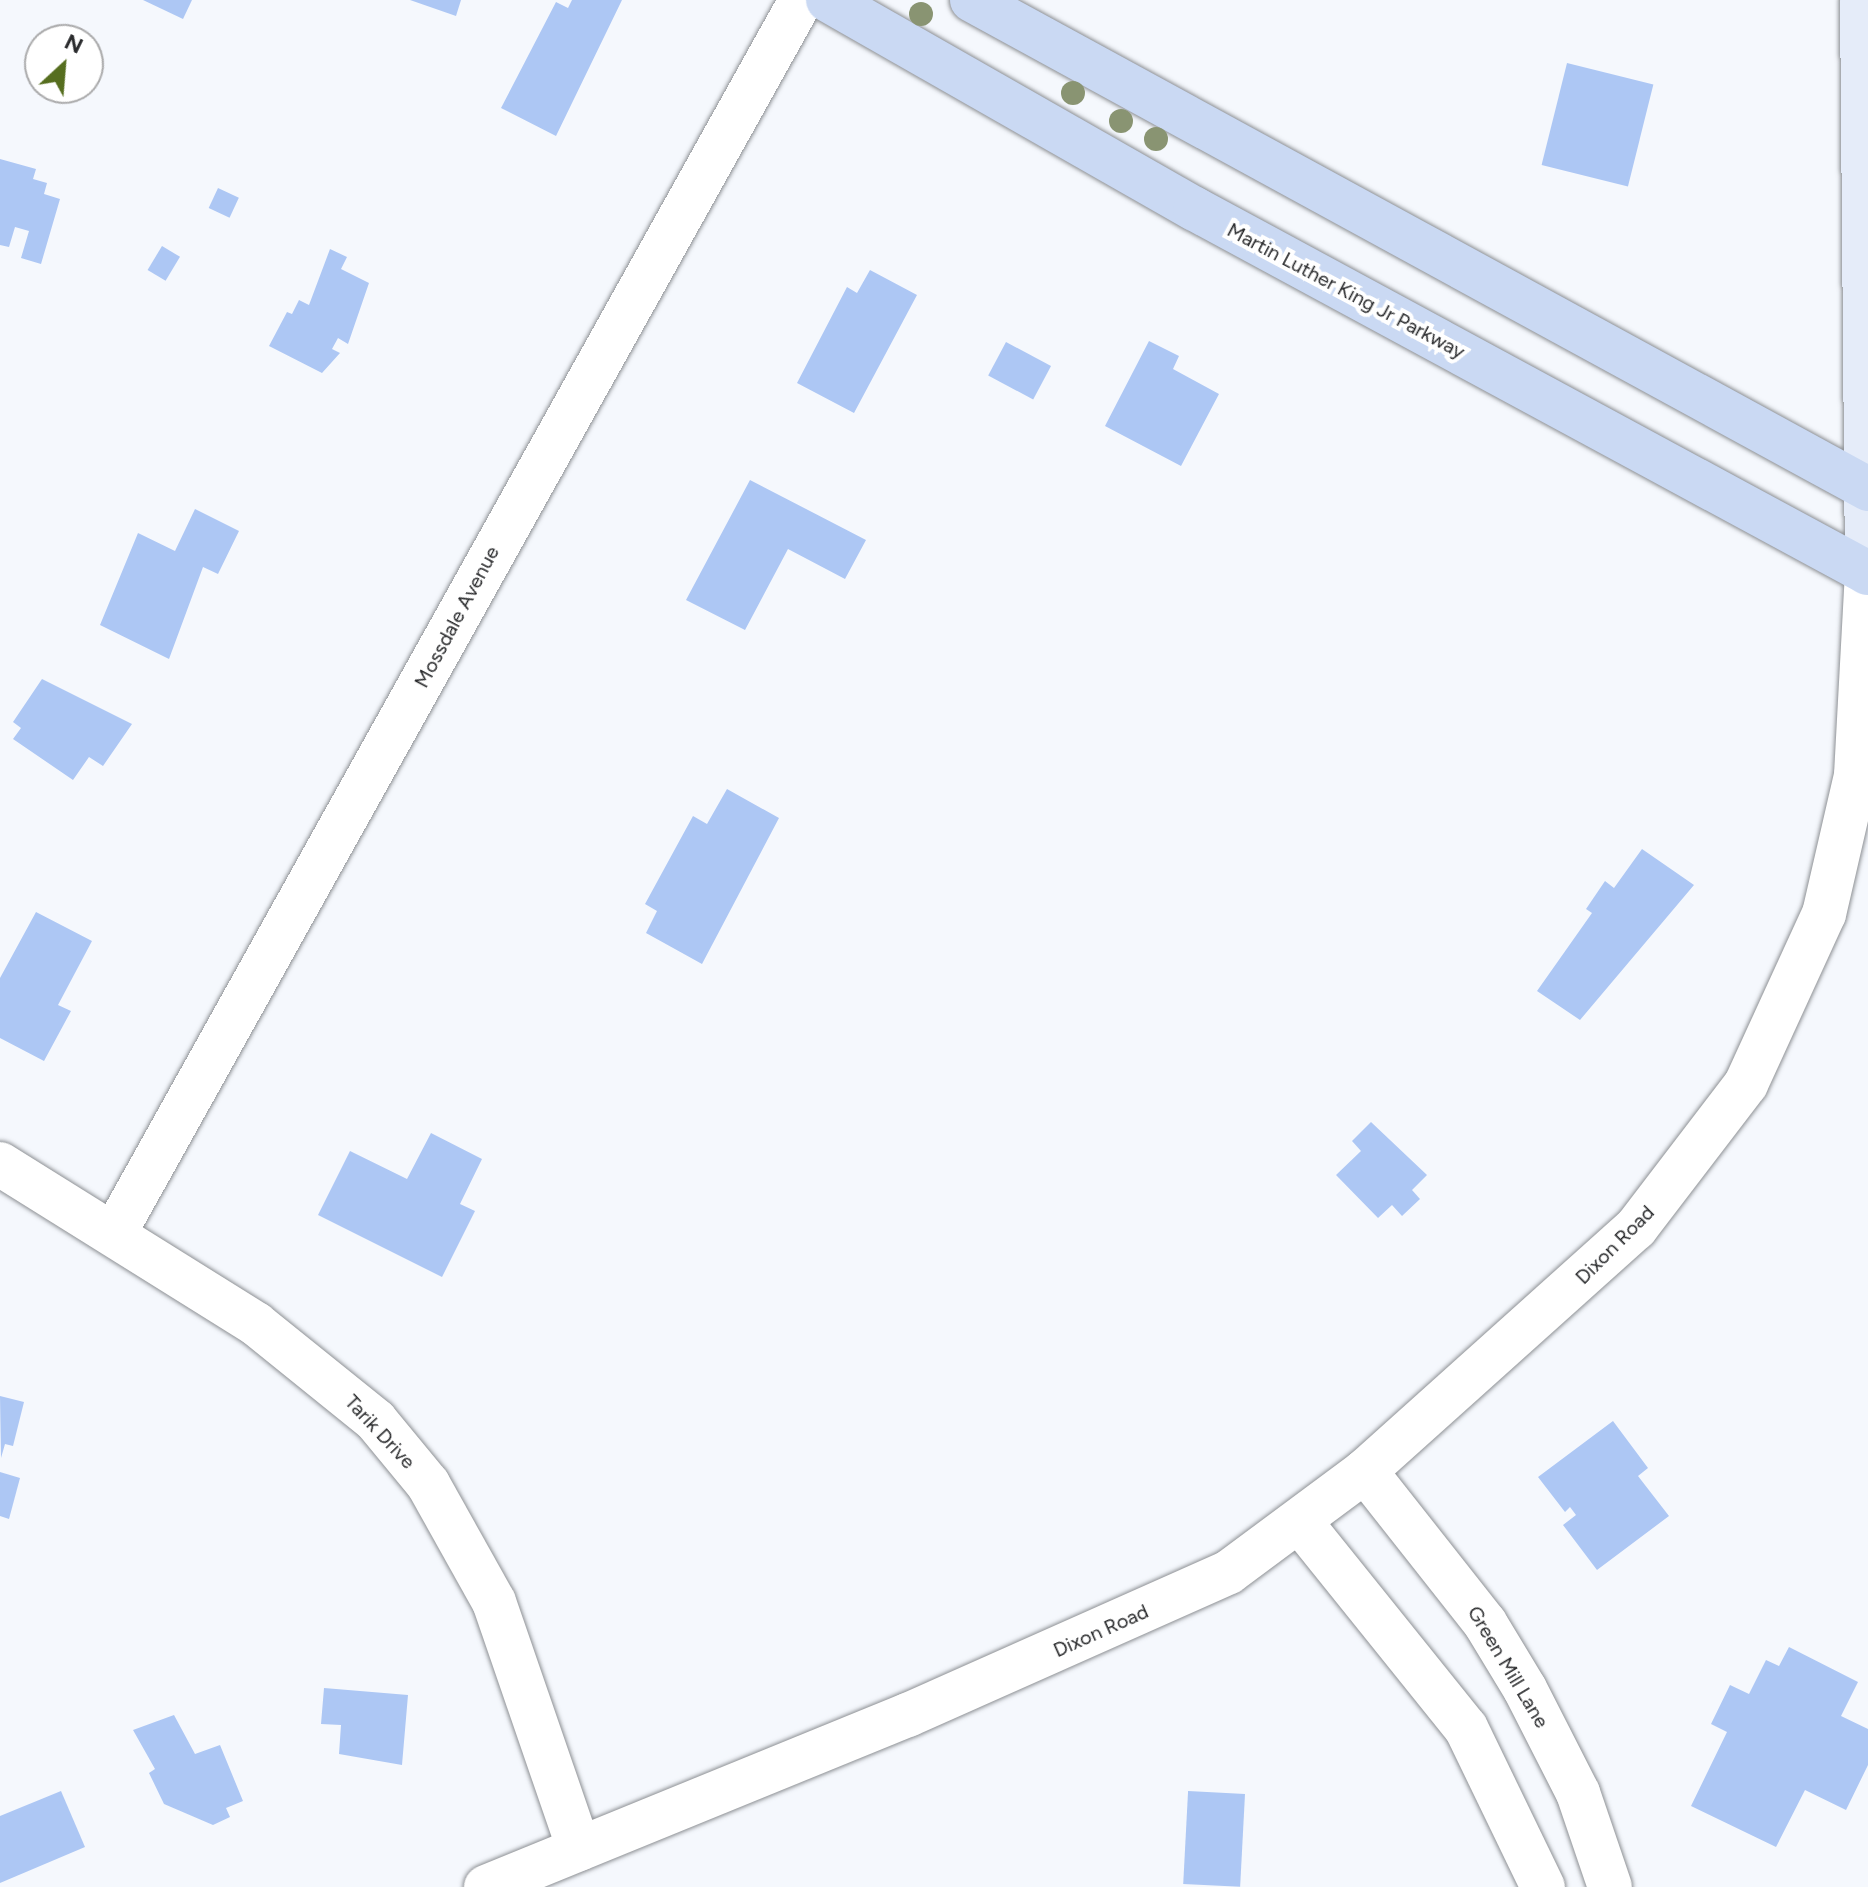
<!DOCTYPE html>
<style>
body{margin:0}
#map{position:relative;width:1868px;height:1887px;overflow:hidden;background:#f5f8fd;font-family:Figtree,sans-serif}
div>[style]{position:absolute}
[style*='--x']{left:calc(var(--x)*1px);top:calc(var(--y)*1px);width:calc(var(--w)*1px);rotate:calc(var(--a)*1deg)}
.building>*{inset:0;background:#adc7f4;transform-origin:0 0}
.roads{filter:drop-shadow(0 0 2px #8d9094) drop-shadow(0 0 2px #8d9094)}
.street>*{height:44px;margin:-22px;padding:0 22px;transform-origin:22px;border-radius:22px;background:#fff}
.secondary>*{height:44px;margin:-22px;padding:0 22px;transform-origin:22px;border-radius:22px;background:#e5ecf9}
.primary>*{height:44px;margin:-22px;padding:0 22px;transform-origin:22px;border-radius:22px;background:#cad9f3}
.trees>*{width:24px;height:24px;margin:-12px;border-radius:50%;background:#899472}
span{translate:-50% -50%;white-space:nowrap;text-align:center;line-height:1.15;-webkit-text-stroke:8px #fff;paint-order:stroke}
.street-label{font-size:20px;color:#2a2b2d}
.north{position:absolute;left:24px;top:24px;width:80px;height:80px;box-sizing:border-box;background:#fff;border:2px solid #aaaaab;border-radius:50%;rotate:26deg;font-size:22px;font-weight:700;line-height:32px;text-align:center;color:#2a2b2d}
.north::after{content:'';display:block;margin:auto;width:28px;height:36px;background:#566e1f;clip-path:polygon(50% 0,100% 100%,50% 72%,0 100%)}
</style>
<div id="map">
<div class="building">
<i style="clip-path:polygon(143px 0,192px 0,183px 19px)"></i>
<i style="clip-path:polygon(410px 0,461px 0,456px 16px)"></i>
<i style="clip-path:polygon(572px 0,622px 0,556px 136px,501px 108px,556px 2px,568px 8px)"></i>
<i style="left:1567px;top:63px;width:89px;height:105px;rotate:14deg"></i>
<i style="clip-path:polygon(0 159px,36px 169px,33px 179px,47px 183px,44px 194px,60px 199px,41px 264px,21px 258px,29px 231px,15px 227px,9px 247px,0 245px)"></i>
<i style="left:218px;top:188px;width:23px;height:22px;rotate:25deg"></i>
<i style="left:162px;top:246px;width:21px;height:28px;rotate:31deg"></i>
<i style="clip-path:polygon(330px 249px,347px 257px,341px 269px,369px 283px,348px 344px,338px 338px,332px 349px,340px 353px,322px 373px,269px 346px,287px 312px,292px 314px,299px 300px,309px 305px)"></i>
<i style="clip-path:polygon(870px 270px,917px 295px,854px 413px,797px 383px,847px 287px,857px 293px)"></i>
<i style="clip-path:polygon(1149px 341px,1179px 356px,1173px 369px,1219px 394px,1181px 466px,1105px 426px)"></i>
<i style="left:1006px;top:342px;width:51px;height:38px;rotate:28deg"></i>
<i style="clip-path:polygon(750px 480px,866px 540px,845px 579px,788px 549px,745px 630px,686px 600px)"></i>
<i style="clip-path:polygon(195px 509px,239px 531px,218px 574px,203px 567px,169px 659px,100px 625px,138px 533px,175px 551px)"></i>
<i style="clip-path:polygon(42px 679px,132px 724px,103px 766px,89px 757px,73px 780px,13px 739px,21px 728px,13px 722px)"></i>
<i style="clip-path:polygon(727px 789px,779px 818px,702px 964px,646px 933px,657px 911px,645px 904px,693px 816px,707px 824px)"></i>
<i style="clip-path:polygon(1642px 849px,1694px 885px,1580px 1020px,1537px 991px,1592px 913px,1586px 909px,1605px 881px,1614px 888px)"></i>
<i style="clip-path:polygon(36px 912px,92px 941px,58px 1005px,71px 1011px,44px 1061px,0 1038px,0 978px)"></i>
<i style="clip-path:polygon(1371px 1122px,1427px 1175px,1412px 1190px,1420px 1199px,1402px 1216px,1392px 1205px,1378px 1218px,1336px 1175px,1361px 1151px,1352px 1141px)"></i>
<i style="clip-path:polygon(431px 1133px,482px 1159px,460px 1204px,475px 1211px,442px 1277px,318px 1215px,350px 1151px,407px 1179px)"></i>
<i style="clip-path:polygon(0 1396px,24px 1402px,13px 1446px,5px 1444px,1px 1458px)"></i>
<i style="clip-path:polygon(1613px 1421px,1648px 1468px,1638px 1476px,1669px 1516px,1597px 1570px,1563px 1525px,1576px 1515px,1570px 1507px,1565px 1512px,1538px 1477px)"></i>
<i style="clip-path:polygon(0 1472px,20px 1478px,9px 1519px,0 1516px)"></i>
<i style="clip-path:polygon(1789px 1647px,1858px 1682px,1841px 1716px,1868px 1729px,1868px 1765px,1846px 1810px,1805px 1790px,1776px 1847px,1691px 1806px,1727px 1732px,1711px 1724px,1730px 1685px,1749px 1694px,1766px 1660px,1779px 1666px)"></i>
<i style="clip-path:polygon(324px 1688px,408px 1695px,402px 1765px,339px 1754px,341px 1725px,321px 1724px)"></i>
<i style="clip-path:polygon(174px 1715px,195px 1754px,220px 1745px,243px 1801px,226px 1808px,230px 1817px,213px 1825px,164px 1804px,149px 1773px,155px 1769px,133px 1730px)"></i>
<i style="clip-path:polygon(61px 1791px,85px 1847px,0 1883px,0 1816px)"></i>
<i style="left:1245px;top:1794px;width:93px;height:57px;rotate:93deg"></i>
</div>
<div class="roads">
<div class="street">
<i style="--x:0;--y:1164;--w:302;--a:32"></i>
<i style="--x:256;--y:1324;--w:154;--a:38.9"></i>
<i style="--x:376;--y:1421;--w:82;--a:50.5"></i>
<i style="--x:428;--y:1484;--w:135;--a:60.8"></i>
<i style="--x:494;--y:1602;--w:261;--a:71"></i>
<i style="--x:114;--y:1234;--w:1412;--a:-60.89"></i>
<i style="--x:1365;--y:1471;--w:194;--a:51.7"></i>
<i style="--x:1485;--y:1623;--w:77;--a:58.8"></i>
<i style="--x:1525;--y:1689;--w:117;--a:63"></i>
<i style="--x:1578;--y:1793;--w:99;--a:71.2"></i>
<i style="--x:1301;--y:1523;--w:263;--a:51.2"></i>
<i style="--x:1466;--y:1728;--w:177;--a:64.2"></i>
<i style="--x:486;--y:1887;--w:456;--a:-22.2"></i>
<i style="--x:908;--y:1715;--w:351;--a:-24"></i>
<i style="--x:1229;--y:1572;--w:169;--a:-36.6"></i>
<i style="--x:1365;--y:1471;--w:364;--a:-41.9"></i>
<i style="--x:1636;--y:1228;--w:181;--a:-52.6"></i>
<i style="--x:1746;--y:1084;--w:187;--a:-65.4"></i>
<i style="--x:1824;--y:914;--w:143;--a:-77"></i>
<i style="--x:1856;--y:775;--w:202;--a:-86.9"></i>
</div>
<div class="secondary">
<i style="--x:1862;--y:0;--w:573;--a:89.5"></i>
</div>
<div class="primary">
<i style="--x:828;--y:0;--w:422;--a:29.7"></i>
<i style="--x:1195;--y:209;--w:765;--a:28.41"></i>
<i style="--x:972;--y:0;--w:1021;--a:28.62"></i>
</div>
</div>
<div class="trees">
<i style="left:921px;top:14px"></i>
<i style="left:1073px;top:93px"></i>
<i style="left:1121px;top:121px"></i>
<i style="left:1156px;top:139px"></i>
</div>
<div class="street-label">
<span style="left:1346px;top:291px;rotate:28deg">Martin Luther King Jr Parkway</span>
<span style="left:457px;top:617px;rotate:-62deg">Mossdale Avenue</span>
<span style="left:1615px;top:1245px;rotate:-45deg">Dixon Road</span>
<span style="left:380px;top:1432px;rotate:47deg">Tarik Drive</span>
<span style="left:1101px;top:1631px;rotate:-24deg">Dixon Road</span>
<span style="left:1508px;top:1667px;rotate:59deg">Green Mill Lane</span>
</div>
<div class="north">N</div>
</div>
